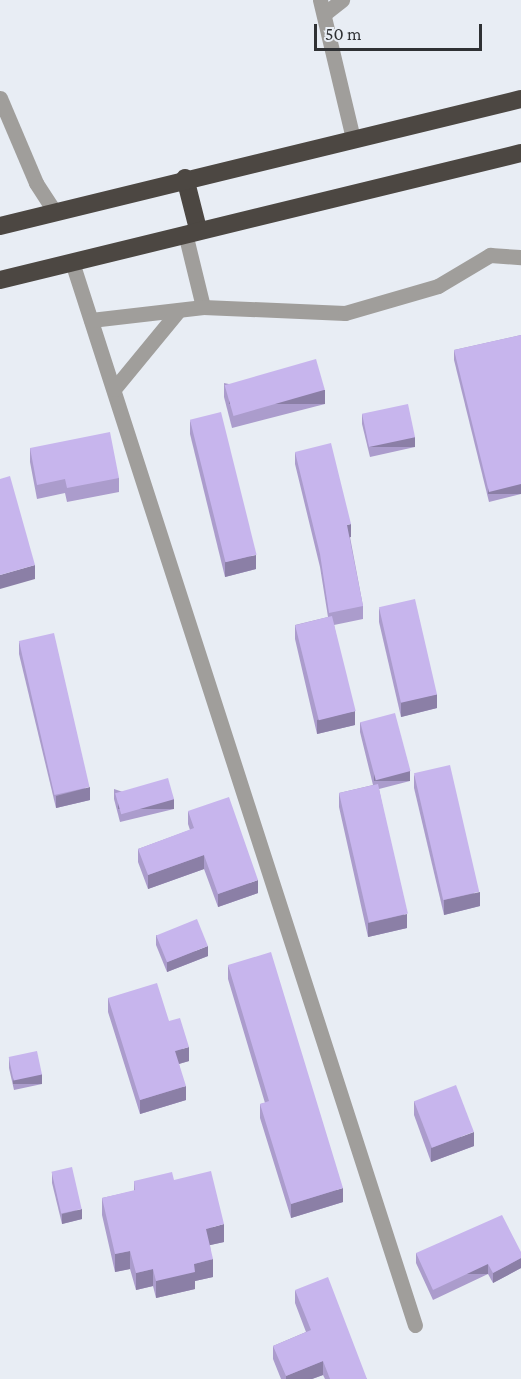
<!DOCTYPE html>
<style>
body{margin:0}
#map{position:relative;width:521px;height:1379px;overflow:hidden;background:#e8edf4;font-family:"Crimson Pro",serif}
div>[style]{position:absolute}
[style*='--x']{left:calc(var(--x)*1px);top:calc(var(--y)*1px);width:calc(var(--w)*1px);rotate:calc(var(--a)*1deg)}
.street>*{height:15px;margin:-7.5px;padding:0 7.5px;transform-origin:7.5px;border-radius:7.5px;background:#a09e9b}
.highway>*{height:18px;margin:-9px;padding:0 9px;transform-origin:9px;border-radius:9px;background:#4c4742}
.wall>*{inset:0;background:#ab9ccc}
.shaded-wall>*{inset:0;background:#8b7fa6;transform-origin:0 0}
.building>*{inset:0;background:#c7b5ed;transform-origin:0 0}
span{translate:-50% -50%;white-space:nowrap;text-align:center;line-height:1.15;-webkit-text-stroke:6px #e8edf4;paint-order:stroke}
.scale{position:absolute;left:314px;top:24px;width:168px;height:27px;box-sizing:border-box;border:3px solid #2f3134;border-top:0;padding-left:8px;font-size:18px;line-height:21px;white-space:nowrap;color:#2f3134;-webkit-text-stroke:4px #e8edf4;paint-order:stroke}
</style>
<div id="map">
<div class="street">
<i style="--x:320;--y:0;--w:142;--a:76.6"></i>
<i style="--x:324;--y:14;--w:23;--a:-38"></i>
<i style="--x:0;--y:98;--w:92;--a:67"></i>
<i style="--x:36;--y:183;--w:35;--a:57"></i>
<i style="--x:185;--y:233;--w:76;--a:76.3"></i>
<i style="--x:203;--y:307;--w:142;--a:2.4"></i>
<i style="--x:345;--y:313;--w:97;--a:-16.2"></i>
<i style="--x:438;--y:286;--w:61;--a:-30.8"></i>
<i style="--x:490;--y:255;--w:31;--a:4"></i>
<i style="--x:72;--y:262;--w:1117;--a:72.12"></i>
<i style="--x:91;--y:320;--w:113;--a:-6.6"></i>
<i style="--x:114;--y:389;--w:102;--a:-50.6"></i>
</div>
<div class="highway">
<i style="--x:185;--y:178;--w:53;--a:75.7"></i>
<i style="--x:0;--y:226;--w:536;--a:-13.7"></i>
<i style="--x:0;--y:280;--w:536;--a:-13.7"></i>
</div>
<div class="wall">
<i style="clip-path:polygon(521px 335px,521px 494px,489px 502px,454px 360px,454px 350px)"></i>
<i style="clip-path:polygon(224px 383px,325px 404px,232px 428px,224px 397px)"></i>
<i style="clip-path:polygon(362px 414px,415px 447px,370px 457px,362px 424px)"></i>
<i style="clip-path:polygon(190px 420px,256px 569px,225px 577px,190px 434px)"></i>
<i style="clip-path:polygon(30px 448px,119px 478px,119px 492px,67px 502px,65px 493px,37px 499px,30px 462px)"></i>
<i style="clip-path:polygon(295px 452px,351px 537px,350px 537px,363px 606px,363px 619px,334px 625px,355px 725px,317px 734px,295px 639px,295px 625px,328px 617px,320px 567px,295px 464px)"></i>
<i style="clip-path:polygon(379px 608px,437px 708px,401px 717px,379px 622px)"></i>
<i style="clip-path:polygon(19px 641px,90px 800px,56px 808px,19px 654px)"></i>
<i style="clip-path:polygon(360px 722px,410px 781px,379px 789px,407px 928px,368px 937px,339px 807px,339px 793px,373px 785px,360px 732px)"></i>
<i style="clip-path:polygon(414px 774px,480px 906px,444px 915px,414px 788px)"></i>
<i style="clip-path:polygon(114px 789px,174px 809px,120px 822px,114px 799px)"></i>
<i style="clip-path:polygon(188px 811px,258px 893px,218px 907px,204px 869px,148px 889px,138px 862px,138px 849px,190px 830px,188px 824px)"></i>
<i style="clip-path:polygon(156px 935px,208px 956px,167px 972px,156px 945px)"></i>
<i style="clip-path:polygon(228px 965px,343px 1202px,291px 1218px,260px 1118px,260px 1104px,265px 1103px,228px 979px)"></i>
<i style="clip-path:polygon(108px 998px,169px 1021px,189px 1061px,179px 1064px,186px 1100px,140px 1114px,108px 1012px)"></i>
<i style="clip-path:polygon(9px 1058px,42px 1084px,14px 1090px,9px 1068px)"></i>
<i style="clip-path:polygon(414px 1101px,474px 1146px,431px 1162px,414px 1115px)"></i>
<i style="clip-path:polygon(52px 1172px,82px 1219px,62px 1224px,52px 1183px)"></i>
<i style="clip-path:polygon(174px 1180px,224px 1242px,210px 1245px,213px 1277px,195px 1281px,195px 1289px,156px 1298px,153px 1286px,136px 1290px,130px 1269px,115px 1272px,102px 1215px,102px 1198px,134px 1191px,134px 1181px)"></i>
<i style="clip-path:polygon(521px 1252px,521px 1268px,493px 1283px,488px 1274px,433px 1300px,416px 1263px,416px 1253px)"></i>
<i style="clip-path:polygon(295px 1290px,367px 1379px,325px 1379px,323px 1375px,312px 1379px,281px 1379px,273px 1359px,273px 1346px,306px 1332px,295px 1303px)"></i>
</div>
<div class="shaded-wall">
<i style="left:325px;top:390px;width:14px;height:96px;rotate:90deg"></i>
<i style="left:415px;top:437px;width:10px;height:46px;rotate:90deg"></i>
<i style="left:521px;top:484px;width:10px;height:33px;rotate:90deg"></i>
<i style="clip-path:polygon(351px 524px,351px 537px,347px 538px,347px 525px)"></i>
<i style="clip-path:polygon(256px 555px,256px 569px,225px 577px,225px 562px)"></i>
<i style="clip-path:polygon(35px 565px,35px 579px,0 589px,0 575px)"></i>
<i style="clip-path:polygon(437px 694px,437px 708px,401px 717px,401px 702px)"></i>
<i style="clip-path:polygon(355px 711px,355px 725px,317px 734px,317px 720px)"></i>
<i style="left:410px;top:771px;width:10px;height:36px;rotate:90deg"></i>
<i style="clip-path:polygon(90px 787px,90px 800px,56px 808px,56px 796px)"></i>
<i style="left:174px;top:799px;width:10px;height:56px;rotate:90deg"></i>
<i style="clip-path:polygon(204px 855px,204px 869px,148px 889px,148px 875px)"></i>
<i style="clip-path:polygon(258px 880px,258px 893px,218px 907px,218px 894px)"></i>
<i style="clip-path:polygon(480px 892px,480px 906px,444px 915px,444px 900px)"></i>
<i style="clip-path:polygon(407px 914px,407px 928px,368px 937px,368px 923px)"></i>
<i style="clip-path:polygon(208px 946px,208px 956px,167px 972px,167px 962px)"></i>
<i style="clip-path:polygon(189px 1047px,189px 1061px,175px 1065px,175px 1051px)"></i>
<i style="left:42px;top:1074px;width:10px;height:29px;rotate:90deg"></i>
<i style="clip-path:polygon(186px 1086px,186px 1100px,140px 1114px,140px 1100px)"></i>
<i style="clip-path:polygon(474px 1132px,474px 1146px,431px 1162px,431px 1148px)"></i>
<i style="clip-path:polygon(343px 1188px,343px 1202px,291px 1218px,291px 1204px)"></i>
<i style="clip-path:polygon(82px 1209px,82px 1219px,62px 1224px,62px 1214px)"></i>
<i style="clip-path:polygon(224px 1224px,224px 1242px,206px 1246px,206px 1229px)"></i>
<i style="clip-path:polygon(130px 1251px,130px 1269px,115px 1272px,115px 1254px)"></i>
<i style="clip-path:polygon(521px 1258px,521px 1268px,493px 1283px,493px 1273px)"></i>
<i style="clip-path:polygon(213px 1259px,213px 1277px,195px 1281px,195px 1289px,156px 1298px,156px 1281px,194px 1264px)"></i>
<i style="left:488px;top:1264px;width:10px;height:61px;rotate:90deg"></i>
<i style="clip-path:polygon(153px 1269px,153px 1286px,136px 1290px,136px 1273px)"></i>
<i style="clip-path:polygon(323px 1361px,323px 1375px,312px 1379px,286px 1379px,286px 1376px)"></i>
</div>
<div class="building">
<i style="clip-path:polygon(521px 335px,521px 484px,489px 492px,454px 350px)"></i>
<i style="left:316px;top:359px;width:32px;height:95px;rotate:74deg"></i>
<i style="left:408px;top:404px;width:34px;height:47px;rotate:78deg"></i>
<i style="left:221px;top:412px;width:147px;height:32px;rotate:76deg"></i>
<i style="clip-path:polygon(110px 432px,119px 478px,67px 488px,65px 479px,37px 485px,30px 448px)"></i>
<i style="clip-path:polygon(331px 443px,351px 524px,347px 525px,363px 606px,329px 613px,320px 554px,295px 452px)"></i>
<i style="clip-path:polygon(10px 476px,35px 565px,0 575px,0 479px)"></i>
<i style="left:415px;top:599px;width:98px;height:37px;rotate:77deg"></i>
<i style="left:332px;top:616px;width:98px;height:38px;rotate:76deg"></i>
<i style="left:54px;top:633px;width:158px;height:36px;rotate:77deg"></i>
<i style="left:395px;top:713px;width:60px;height:36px;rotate:75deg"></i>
<i style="left:450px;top:765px;width:130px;height:37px;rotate:77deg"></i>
<i style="left:168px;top:778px;width:22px;height:55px;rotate:74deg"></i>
<i style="left:378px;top:784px;width:133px;height:40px;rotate:77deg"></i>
<i style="clip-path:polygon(229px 797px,258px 880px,218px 894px,204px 855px,148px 875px,138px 849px,194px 828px,188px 811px)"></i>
<i style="left:197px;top:919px;width:29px;height:44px;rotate:68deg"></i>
<i style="clip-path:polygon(271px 952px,343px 1188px,291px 1204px,260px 1104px,269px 1101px,228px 965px)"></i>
<i style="clip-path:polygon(157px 983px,169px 1021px,180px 1018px,189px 1047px,175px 1051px,186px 1086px,140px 1100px,108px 998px)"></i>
<i style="left:37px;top:1051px;width:24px;height:29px;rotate:78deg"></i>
<i style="left:456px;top:1085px;width:50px;height:45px;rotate:69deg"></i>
<i style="left:72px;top:1167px;width:43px;height:21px;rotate:77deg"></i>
<i style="clip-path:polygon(211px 1171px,224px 1224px,206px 1229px,213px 1259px,194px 1264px,195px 1272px,156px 1281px,153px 1269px,136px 1273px,130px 1251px,115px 1254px,102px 1198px,135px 1190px,134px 1181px,172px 1172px,174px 1180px)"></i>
<i style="clip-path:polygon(502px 1215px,521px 1252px,521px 1258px,493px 1273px,488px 1264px,433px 1290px,416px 1253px)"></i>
<i style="clip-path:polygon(328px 1277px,367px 1379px,330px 1379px,323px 1361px,286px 1376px,273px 1346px,311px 1330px,295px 1290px)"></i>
</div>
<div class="scale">50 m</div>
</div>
